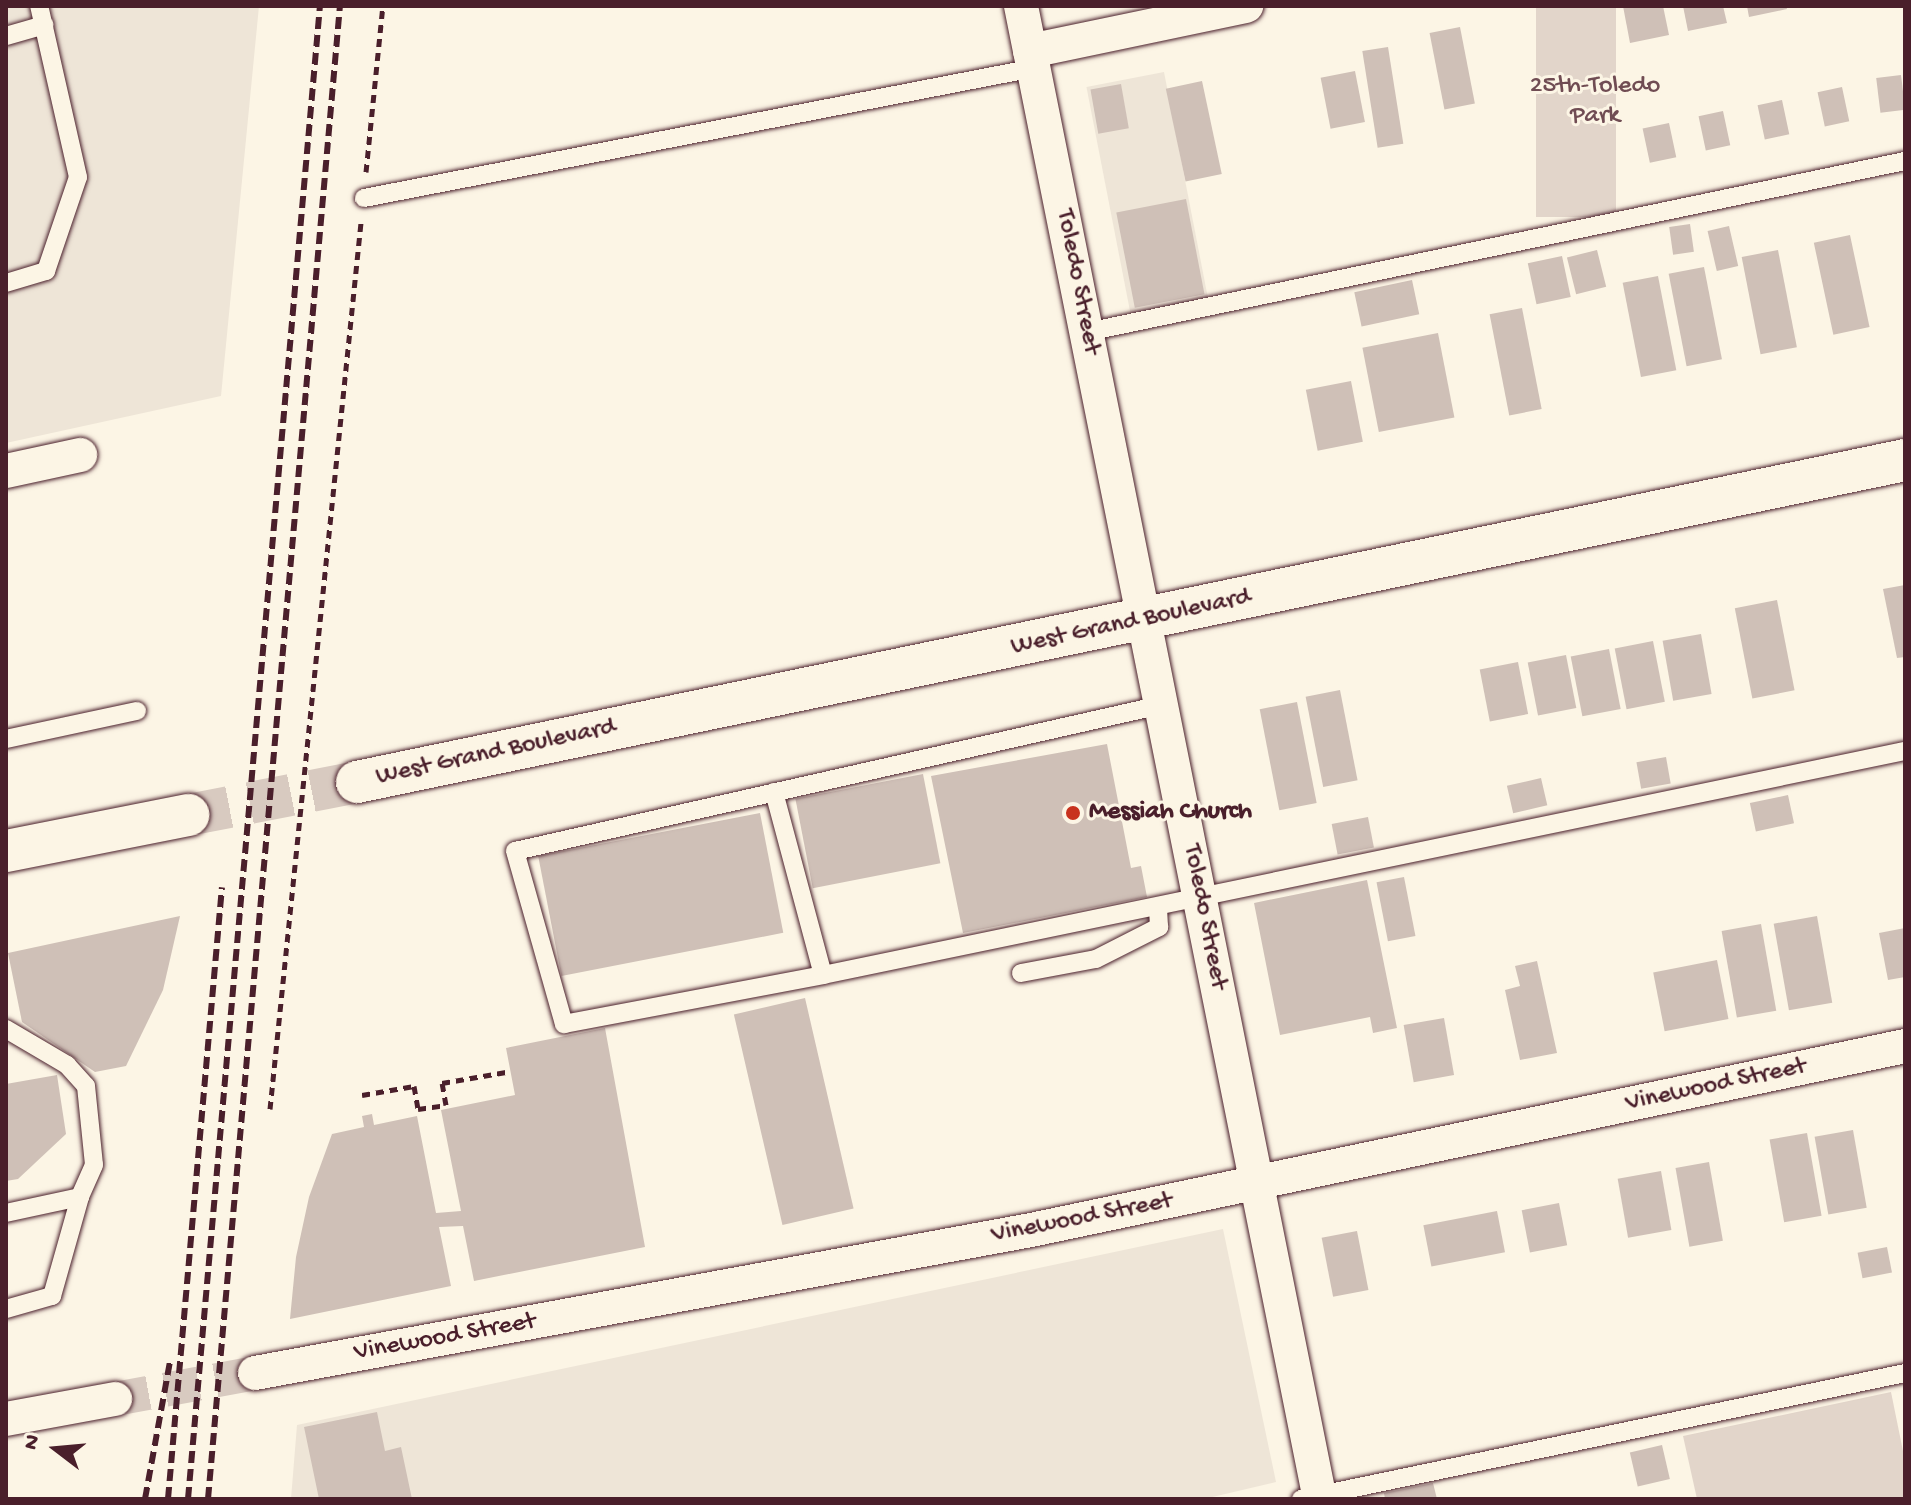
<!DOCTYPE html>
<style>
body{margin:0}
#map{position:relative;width:1911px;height:1505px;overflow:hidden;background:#fcf5e5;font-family:"Gochi Hand",sans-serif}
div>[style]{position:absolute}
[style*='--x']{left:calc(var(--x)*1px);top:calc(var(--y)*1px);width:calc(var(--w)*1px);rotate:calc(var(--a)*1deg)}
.built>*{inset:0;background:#eee5d7;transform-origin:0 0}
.green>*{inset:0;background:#e2d5ca;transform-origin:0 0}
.building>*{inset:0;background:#cfc0b7;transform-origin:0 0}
.minor-tunnel>*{height:34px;margin-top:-17px;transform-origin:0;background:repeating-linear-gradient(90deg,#d8cac0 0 34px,transparent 0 51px)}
.tertiary-tunnel>*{height:42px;margin-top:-21px;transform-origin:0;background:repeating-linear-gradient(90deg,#d8cac0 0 42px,transparent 0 63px)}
.path>*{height:5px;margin-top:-2.5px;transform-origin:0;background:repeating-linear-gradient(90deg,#4a1f2b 0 8px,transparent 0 14px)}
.roads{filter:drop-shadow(0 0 2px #4a1f2b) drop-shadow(0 0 2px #4a1f2b)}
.service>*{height:18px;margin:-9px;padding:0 9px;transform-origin:9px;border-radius:9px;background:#fcf5e5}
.minor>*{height:34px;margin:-17px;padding:0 17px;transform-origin:17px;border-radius:17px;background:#fcf5e5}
.tertiary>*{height:42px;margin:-21px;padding:0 21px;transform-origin:21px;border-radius:21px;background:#fcf5e5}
.rail>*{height:6px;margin-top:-3px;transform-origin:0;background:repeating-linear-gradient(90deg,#4a1f2b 0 12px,transparent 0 18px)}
.dots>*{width:22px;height:22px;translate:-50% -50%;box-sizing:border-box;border:4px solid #fcf5e5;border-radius:50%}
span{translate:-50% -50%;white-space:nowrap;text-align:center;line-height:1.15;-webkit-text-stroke:6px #fcf5e5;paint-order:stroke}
.park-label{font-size:26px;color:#704c53}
.street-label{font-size:26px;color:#4a1f2b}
.poi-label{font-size:26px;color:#4a1f2b;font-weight:700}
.left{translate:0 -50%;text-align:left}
.frame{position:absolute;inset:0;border:8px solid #4a1f2b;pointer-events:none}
.north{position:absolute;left:16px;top:1409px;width:80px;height:80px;-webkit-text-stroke:6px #fcf5e5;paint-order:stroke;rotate:286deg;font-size:22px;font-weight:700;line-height:32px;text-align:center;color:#4a1f2b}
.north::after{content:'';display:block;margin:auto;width:28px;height:36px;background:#4a1f2b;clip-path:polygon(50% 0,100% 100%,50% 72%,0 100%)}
</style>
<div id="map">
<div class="built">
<i style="clip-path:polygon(6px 6px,259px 6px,221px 396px,6px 443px)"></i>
<i style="left:1164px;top:72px;width:231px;height:79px;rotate:79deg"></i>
<i style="clip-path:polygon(1223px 1229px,1276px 1482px,1204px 1499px,291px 1499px,297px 1425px)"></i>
</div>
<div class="green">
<i style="left:1536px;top:6px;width:80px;height:211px"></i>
<i style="clip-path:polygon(1891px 1392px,1905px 1461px,1905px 1499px,1697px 1499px,1683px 1436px)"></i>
</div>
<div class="building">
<i style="clip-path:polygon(1623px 6px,1663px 6px,1669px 35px,1630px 43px)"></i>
<i style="clip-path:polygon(1683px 6px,1723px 6px,1727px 23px,1688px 31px)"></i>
<i style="clip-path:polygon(1747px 6px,1786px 6px,1787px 9px,1749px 17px)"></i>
<i style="left:1460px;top:27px;width:78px;height:31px;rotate:79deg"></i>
<i style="left:1388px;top:47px;width:98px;height:26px;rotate:81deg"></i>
<i style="left:1355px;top:71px;width:52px;height:35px;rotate:79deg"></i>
<i style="left:1901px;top:75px;width:35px;height:25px;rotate:83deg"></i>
<i style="left:1202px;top:81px;width:95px;height:37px;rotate:78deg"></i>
<i style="left:1121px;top:84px;width:45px;height:31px;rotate:80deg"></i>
<i style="left:1842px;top:87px;width:35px;height:25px;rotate:78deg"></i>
<i style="left:1782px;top:100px;width:35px;height:25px;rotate:78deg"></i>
<i style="left:1723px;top:111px;width:35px;height:25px;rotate:78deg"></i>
<i style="left:1669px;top:123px;width:35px;height:27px;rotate:78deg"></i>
<i style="left:1186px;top:199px;width:97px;height:71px;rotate:79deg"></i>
<i style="left:1690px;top:224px;width:28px;height:21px;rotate:82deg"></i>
<i style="left:1729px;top:226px;width:41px;height:22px;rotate:77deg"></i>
<i style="left:1850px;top:235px;width:94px;height:37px;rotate:78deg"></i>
<i style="left:1597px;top:250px;width:38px;height:31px;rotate:76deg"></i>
<i style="left:1778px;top:250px;width:99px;height:37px;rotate:79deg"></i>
<i style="left:1562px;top:256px;width:42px;height:35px;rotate:78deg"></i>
<i style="left:1704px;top:267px;width:94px;height:36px;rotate:79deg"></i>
<i style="left:1658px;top:276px;width:96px;height:36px;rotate:79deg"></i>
<i style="left:1412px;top:280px;width:35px;height:59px;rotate:78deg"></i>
<i style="left:1522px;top:308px;width:103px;height:33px;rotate:79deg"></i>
<i style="left:1438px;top:333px;width:86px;height:77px;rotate:79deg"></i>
<i style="left:1351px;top:381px;width:62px;height:46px;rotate:79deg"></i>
<i style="clip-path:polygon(1905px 585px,1905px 657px,1897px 658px,1883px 589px)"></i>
<i style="left:1777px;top:600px;width:92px;height:43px;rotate:79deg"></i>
<i style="left:1701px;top:634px;width:61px;height:39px;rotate:80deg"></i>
<i style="left:1653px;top:641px;width:62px;height:39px;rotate:79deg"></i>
<i style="left:1609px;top:649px;width:61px;height:39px;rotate:79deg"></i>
<i style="left:1566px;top:655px;width:54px;height:39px;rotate:79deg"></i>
<i style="left:1518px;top:662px;width:53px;height:39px;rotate:79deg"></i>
<i style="left:1340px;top:690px;width:92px;height:35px;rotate:79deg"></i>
<i style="left:1297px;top:702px;width:103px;height:38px;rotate:79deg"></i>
<i style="clip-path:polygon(1107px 744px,1131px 868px,1141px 866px,1147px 897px,963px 933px,931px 776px)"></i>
<i style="left:1666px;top:757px;width:27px;height:30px;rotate:80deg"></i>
<i style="left:923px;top:774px;width:91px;height:130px;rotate:79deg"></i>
<i style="left:1541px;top:778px;width:28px;height:35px;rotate:77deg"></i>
<i style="left:1788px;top:795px;width:29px;height:39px;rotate:78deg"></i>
<i style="left:760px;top:813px;width:122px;height:226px;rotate:79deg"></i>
<i style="left:1368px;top:817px;width:31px;height:37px;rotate:79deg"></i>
<i style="left:1404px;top:877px;width:60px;height:28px;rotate:79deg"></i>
<i style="clip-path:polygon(1367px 880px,1397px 1028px,1373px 1033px,1370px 1017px,1280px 1035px,1254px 903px)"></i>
<i style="clip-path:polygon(180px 916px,163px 990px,126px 1066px,95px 1072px,22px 1022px,8px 953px)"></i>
<i style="left:1817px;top:916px;width:88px;height:44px;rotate:80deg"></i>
<i style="left:1761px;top:924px;width:88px;height:40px;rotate:80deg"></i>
<i style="clip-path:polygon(1905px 928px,1905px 977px,1888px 980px,1879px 933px)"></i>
<i style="left:1717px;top:960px;width:60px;height:65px;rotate:79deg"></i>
<i style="clip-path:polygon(1537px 961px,1557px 1053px,1520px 1060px,1505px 990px,1520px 986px,1515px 966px)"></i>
<i style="left:805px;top:998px;width:216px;height:73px;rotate:77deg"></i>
<i style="left:1444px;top:1018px;width:58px;height:41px;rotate:80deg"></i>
<i style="clip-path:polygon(605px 1028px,645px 1247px,474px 1281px,463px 1226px,439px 1227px,451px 1286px,290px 1319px,296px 1257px,309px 1197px,332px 1134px,364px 1127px,362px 1116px,372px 1114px,374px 1125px,417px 1116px,436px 1213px,461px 1211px,441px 1110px,515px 1095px,506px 1048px)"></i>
<i style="clip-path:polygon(57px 1075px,66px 1134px,18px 1179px,6px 1181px,6px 1084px)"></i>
<i style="left:1853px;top:1130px;width:79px;height:39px;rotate:80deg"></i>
<i style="left:1807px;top:1133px;width:84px;height:38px;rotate:80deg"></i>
<i style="left:1709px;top:1162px;width:80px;height:34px;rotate:80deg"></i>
<i style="left:1661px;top:1171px;width:60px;height:44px;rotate:80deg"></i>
<i style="left:1559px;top:1203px;width:43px;height:38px;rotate:79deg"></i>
<i style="left:1497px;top:1211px;width:42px;height:75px;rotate:79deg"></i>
<i style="left:1357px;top:1231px;width:60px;height:36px;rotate:79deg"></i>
<i style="left:1887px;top:1247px;width:26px;height:30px;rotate:79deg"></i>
<i style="clip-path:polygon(377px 1412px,385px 1451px,401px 1447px,412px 1499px,319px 1499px,304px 1427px)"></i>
<i style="left:1662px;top:1445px;width:35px;height:33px;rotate:77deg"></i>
<i style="clip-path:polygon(1433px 1483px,1437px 1499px,1385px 1499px,1384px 1493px)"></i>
</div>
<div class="minor-tunnel">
<i style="--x:115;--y:1399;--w:142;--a:-10.5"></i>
</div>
<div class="tertiary-tunnel">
<i style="--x:188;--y:815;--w:172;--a:-11"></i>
</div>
<div class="path">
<i style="--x:366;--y:172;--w:167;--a:-84.2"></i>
<i style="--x:362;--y:1095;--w:53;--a:-9.8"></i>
<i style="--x:414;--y:1086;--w:23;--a:80"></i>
<i style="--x:418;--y:1109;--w:28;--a:-8"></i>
<i style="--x:446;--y:1105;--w:22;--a:-100"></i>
<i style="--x:442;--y:1083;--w:65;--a:-9.8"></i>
<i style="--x:270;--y:1109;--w:892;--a:-84.14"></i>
</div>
<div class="roads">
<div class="service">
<i style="--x:6;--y:36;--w:40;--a:-16"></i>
<i style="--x:364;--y:198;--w:682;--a:-10.98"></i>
<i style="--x:6;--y:283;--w:42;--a:-16.7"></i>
<i style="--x:46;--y:271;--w:99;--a:-71.2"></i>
<i style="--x:78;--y:177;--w:175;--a:-102.8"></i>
<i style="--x:1087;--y:332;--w:836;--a:-11.81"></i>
<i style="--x:1161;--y:705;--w:662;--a:167.26"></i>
<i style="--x:515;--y:851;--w:180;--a:74.2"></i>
<i style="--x:564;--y:1024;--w:264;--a:-10.7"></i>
<i style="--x:823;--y:975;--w:1105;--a:-11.7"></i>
<i style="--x:6;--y:739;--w:134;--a:-12.1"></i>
<i style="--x:774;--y:792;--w:189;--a:75"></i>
<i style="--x:1021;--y:973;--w:76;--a:-10.6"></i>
<i style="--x:1096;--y:959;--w:71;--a:-26.9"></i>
<i style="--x:1159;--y:927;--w:20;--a:-93"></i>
<i style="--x:6;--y:1029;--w:71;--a:30.5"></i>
<i style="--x:67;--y:1065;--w:28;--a:48"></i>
<i style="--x:86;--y:1086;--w:79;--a:84.2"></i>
<i style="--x:94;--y:1165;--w:35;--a:114"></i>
<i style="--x:80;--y:1197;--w:76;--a:167.8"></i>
<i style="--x:6;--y:1309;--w:48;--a:-15.8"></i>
<i style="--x:52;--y:1296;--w:103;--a:-74.2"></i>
<i style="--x:1301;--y:1499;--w:617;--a:-11.78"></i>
</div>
<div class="minor">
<i style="--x:1021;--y:6;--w:1523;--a:78.68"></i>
<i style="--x:1030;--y:51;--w:221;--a:-11.8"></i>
<i style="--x:6;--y:471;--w:76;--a:-12.2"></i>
<i style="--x:255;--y:1373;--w:789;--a:-10.44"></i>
<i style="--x:1031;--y:1230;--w:893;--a:-11.89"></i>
<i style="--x:6;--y:1419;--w:111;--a:-10.4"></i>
</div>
<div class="tertiary">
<i style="--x:357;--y:782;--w:1581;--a:-11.75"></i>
<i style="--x:6;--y:851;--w:186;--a:-11.2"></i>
</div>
</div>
<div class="rail">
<i style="--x:145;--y:1499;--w:140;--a:-79.7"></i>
<i style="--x:168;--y:1499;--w:614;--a:-84.96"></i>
<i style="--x:188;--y:1499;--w:1499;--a:-84.95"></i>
<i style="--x:208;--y:1499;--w:1499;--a:-84.95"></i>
</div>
<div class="dots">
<i style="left:1073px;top:813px;background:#c8321e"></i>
</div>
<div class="park-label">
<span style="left:1595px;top:102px">25th-Toledo<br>Park</span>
</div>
<div class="street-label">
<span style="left:1077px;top:282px;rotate:79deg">Toledo Street</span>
<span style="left:1131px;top:623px;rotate:-12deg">West Grand Boulevard</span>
<span style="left:496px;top:753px;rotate:-12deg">West Grand Boulevard</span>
<span style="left:1204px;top:917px;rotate:79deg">Toledo Street</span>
<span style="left:1716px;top:1086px;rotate:-12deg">Vinewood Street</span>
<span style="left:1082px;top:1219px;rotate:-11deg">Vinewood Street</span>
<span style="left:445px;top:1338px;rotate:-10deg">Vinewood Street</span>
</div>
<div class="poi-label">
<span class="left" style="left:1089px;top:813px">Messiah Church</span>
</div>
<div class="frame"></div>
<div class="north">N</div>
</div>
